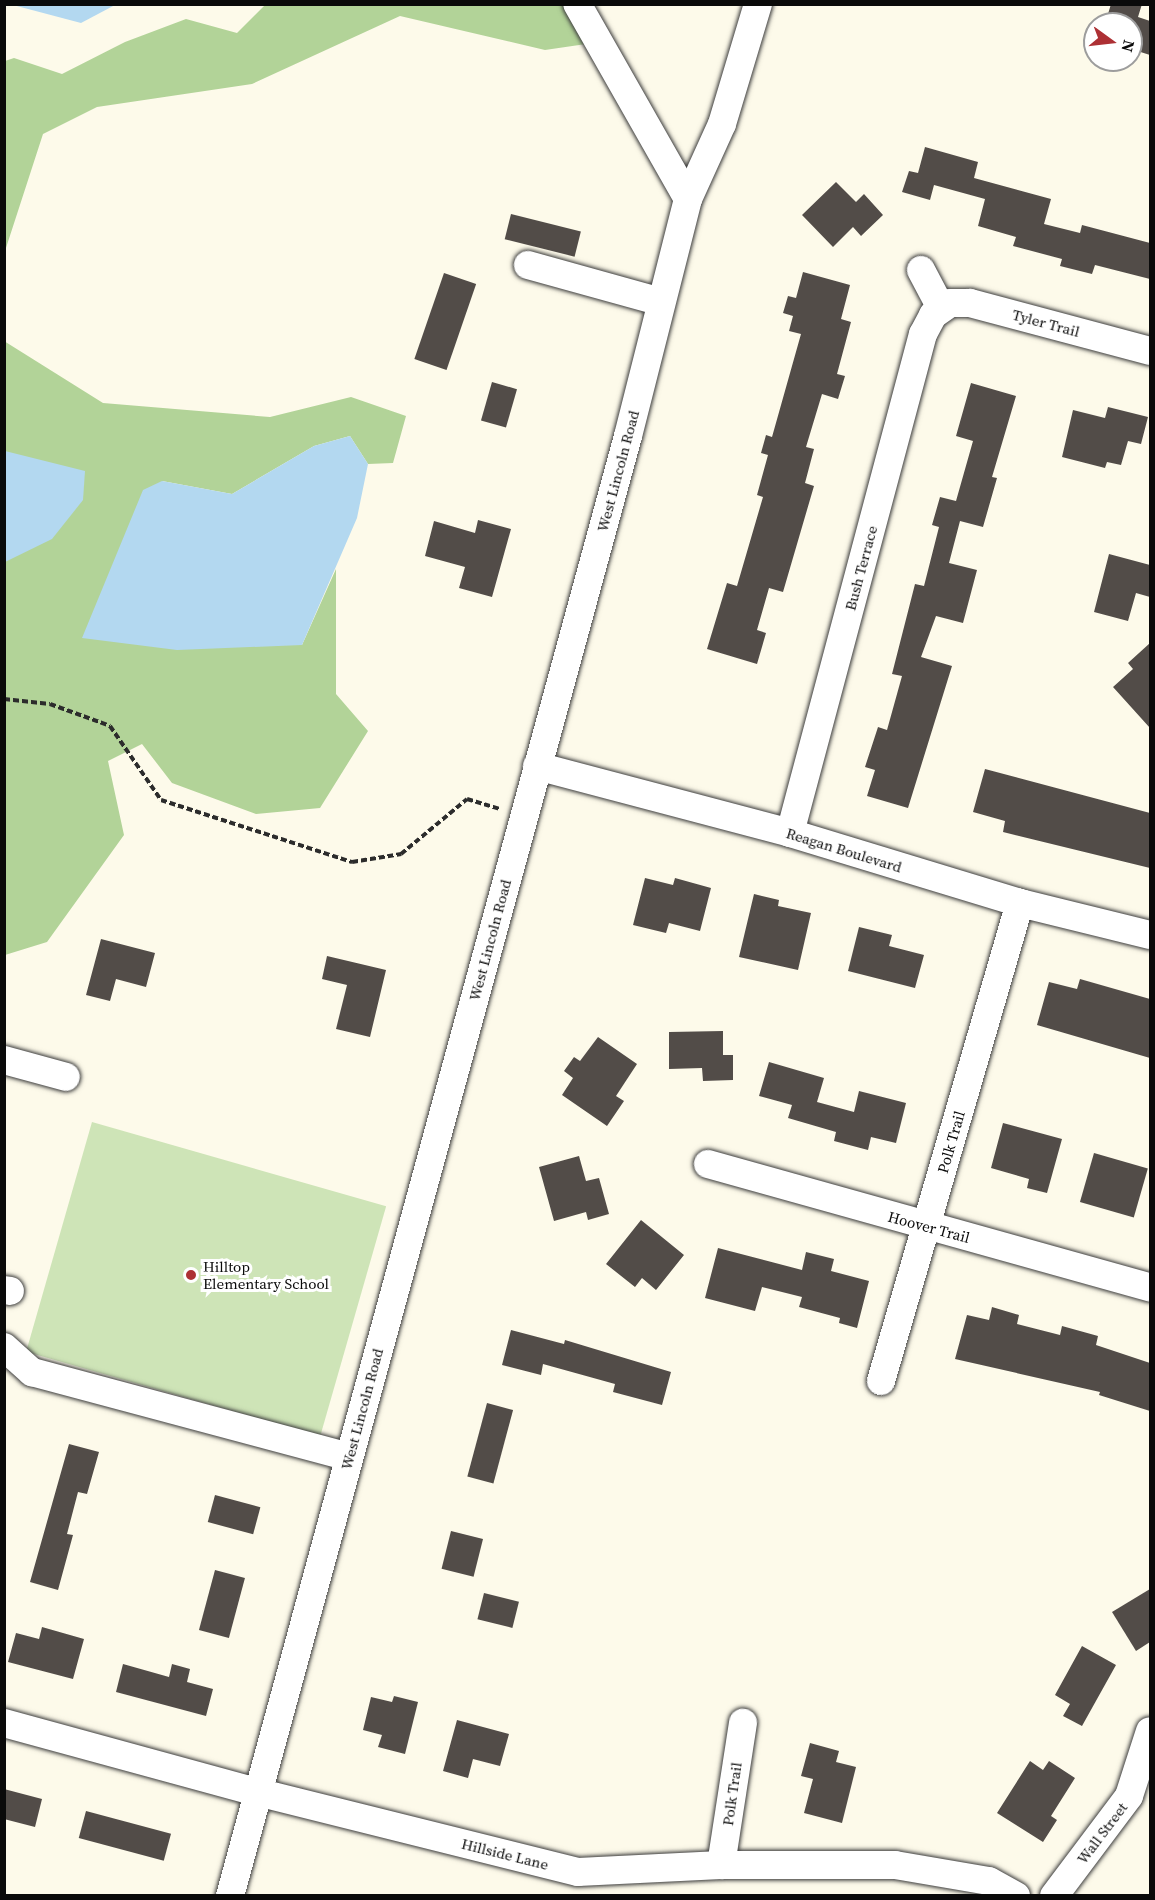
<!DOCTYPE html>
<style>
body{margin:0}
#map{position:relative;width:1155px;height:1900px;overflow:hidden;background:#fdfaea;font-family:"Source Serif 4",serif}
div>[style]{position:absolute}
[style*='--x']{left:calc(var(--x)*1px);top:calc(var(--y)*1px);width:calc(var(--w)*1px);rotate:calc(var(--a)*1deg)}
.green>*{inset:0;background:#cee4b7;transform-origin:0 0}
.forest>*{inset:0;background:#b2d398}
.water>*{inset:0;background:#b3d8f0}
.building>*{inset:0;background:#524c48;transform-origin:0 0}
.path>*{height:4px;margin-top:-2px;transform-origin:0;background:repeating-linear-gradient(90deg,#2c2c2c 0 6px,transparent 0 9px)}
.roads{filter:drop-shadow(0 0 2px #3d3d3d) drop-shadow(0 0 2px #3d3d3d)}
.minor>*{height:28px;margin:-14px;padding:0 14px;transform-origin:14px;border-radius:14px;background:#fff}
.dots>*{width:16px;height:16px;translate:-50% -50%;box-sizing:border-box;border:3px solid #fff;border-radius:50%}
span{translate:-50% -50%;white-space:nowrap;text-align:center;line-height:1.15;-webkit-text-stroke:6px #fff;paint-order:stroke}
.street-label{font-size:15px;color:#0a0a0a}
.poi-label{font-size:15px;color:#0a0a0a}
.left{translate:0 -50%;text-align:left}
.frame{position:absolute;inset:0;border:6px solid #0a0a0a;pointer-events:none}
.north{position:absolute;left:1083px;top:12px;width:60px;height:60px;box-sizing:border-box;background:#fff;border:2px solid #9d9d9d;border-radius:50%;rotate:105deg;font-size:16px;font-weight:700;line-height:24px;text-align:center;color:#0a0a0a}
.north::after{content:'';display:block;margin:auto;width:21px;height:27px;background:#ad3034;clip-path:polygon(50% 0,100% 100%,50% 72%,0 100%)}
</style>
<div id="map">
<div class="green">
<i style="left:92px;top:1122px;width:306px;height:239px;rotate:16deg"></i>
</div>
<div class="forest">
<i style="clip-path:polygon(266px 4px,563px 5px,586px 44px,545px 50px,400px 16px,252px 84px,97px 107px,43px 134px,5px 251px,5px 61px,14px 58px,62px 74px,125px 42px,186px 19px,237px 33px)"></i>
<i style="clip-path:polygon(4px 341px,103px 403px,270px 417px,351px 397px,406px 416px,393px 463px,368px 464px,350px 436px,314px 446px,232px 494px,162px 481px,302px 645px,336px 569px,336px 694px,368px 731px,320px 808px,256px 814px,172px 783px,142px 744px,108px 761px,124px 835px,47px 942px,5px 955px)"></i>
</div>
<div class="water">
<i style="clip-path:polygon(13px 5px,115px 4px,115px 5px,81px 23px)"></i>
<i style="clip-path:polygon(350px 436px,368px 464px,357px 518px,302px 645px,177px 650px,82px 638px,143px 490px,162px 481px,232px 494px,314px 446px)"></i>
<i style="clip-path:polygon(5px 451px,85px 471px,83px 500px,52px 539px,5px 562px)"></i>
</div>
<div class="building">
<i style="clip-path:polygon(1111px 4px,1142px 4px,1138px 17px,1150px 21px,1150px 55px,1131px 49px,1131px 24px,1105px 24px)"></i>
<i style="clip-path:polygon(925px 147px,978px 162px,974px 178px,1051px 199px,1044px 224px,1080px 233px,1082px 225px,1150px 243px,1150px 279px,1095px 265px,1092px 274px,1060px 266px,1062px 259px,1013px 246px,1016px 237px,978px 226px,985px 199px,934px 185px,930px 200px,902px 192px,909px 171px,918px 173px)"></i>
<i style="clip-path:polygon(836px 182px,856px 202px,864px 194px,883px 215px,861px 236px,853px 227px,833px 247px,802px 215px)"></i>
<i style="left:511px;top:214px;width:72px;height:26px;rotate:14deg"></i>
<i style="clip-path:polygon(803px 272px,850px 285px,841px 319px,851px 322px,837px 374px,845px 376px,838px 399px,822px 394px,806px 447px,814px 449px,805px 483px,814px 486px,783px 592px,769px 588px,757px 630px,766px 633px,757px 664px,707px 649px,727px 583px,737px 586px,763px 497px,757px 495px,768px 455px,761px 453px,766px 435px,772px 437px,801px 334px,789px 331px,793px 316px,783px 313px,788px 296px,796px 298px)"></i>
<i style="left:444px;top:273px;width:34px;height:91px;rotate:19deg"></i>
<i style="left:492px;top:382px;width:26px;height:40px;rotate:16deg"></i>
<i style="clip-path:polygon(971px 383px,1016px 396px,992px 477px,997px 478px,983px 527px,960px 521px,949px 563px,977px 570px,963px 623px,936px 616px,921px 657px,952px 666px,908px 808px,867px 796px,875px 770px,865px 767px,878px 727px,887px 730px,902px 676px,892px 674px,915px 584px,924px 586px,939px 527px,932px 525px,940px 497px,956px 501px,973px 441px,956px 436px)"></i>
<i style="clip-path:polygon(1108px 407px,1148px 417px,1141px 444px,1128px 441px,1121px 465px,1107px 462px,1105px 468px,1062px 457px,1073px 410px,1105px 418px)"></i>
<i style="clip-path:polygon(478px 520px,511px 529px,492px 597px,459px 588px,465px 567px,425px 556px,434px 521px,475px 533px)"></i>
<i style="clip-path:polygon(1109px 554px,1150px 565px,1150px 597px,1136px 593px,1128px 621px,1094px 612px)"></i>
<i style="clip-path:polygon(1150px 643px,1150px 728px,1113px 687px,1133px 669px,1128px 663px)"></i>
<i style="clip-path:polygon(985px 769px,1150px 813px,1150px 868px,1003px 832px,1005px 821px,973px 812px)"></i>
<i style="clip-path:polygon(645px 878px,673px 885px,675px 878px,711px 888px,700px 931px,669px 923px,666px 933px,633px 925px)"></i>
<i style="clip-path:polygon(754px 894px,779px 900px,778px 906px,811px 913px,798px 970px,739px 957px)"></i>
<i style="clip-path:polygon(859px 927px,892px 935px,889px 946px,924px 955px,915px 988px,848px 971px)"></i>
<i style="clip-path:polygon(101px 939px,155px 953px,146px 987px,116px 979px,110px 1001px,86px 995px)"></i>
<i style="clip-path:polygon(327px 956px,386px 970px,370px 1037px,336px 1029px,347px 985px,322px 979px)"></i>
<i style="clip-path:polygon(1080px 979px,1150px 999px,1150px 1058px,1037px 1025px,1049px 982px,1077px 989px)"></i>
<i style="clip-path:polygon(723px 1031px,723px 1055px,733px 1055px,733px 1080px,703px 1081px,702px 1068px,669px 1069px,669px 1032px)"></i>
<i style="clip-path:polygon(598px 1037px,637px 1064px,616px 1096px,624px 1101px,607px 1126px,562px 1095px,573px 1078px,564px 1071px,574px 1057px,580px 1061px)"></i>
<i style="clip-path:polygon(769px 1062px,824px 1078px,817px 1102px,854px 1112px,859px 1091px,906px 1103px,896px 1143px,871px 1137px,868px 1150px,834px 1141px,836px 1132px,788px 1118px,792px 1105px,759px 1096px)"></i>
<i style="clip-path:polygon(1003px 1123px,1062px 1139px,1047px 1193px,1027px 1188px,1029px 1179px,991px 1168px)"></i>
<i style="left:1094px;top:1153px;width:56px;height:51px;rotate:16deg"></i>
<i style="clip-path:polygon(579px 1156px,586px 1181px,599px 1178px,609px 1214px,588px 1220px,586px 1212px,554px 1221px,539px 1167px)"></i>
<i style="clip-path:polygon(641px 1220px,684px 1255px,656px 1290px,642px 1278px,635px 1287px,606px 1264px)"></i>
<i style="clip-path:polygon(718px 1248px,802px 1270px,806px 1252px,834px 1259px,831px 1271px,869px 1281px,857px 1328px,839px 1323px,840px 1318px,799px 1307px,802px 1297px,762px 1287px,755px 1311px,705px 1298px)"></i>
<i style="clip-path:polygon(992px 1307px,1019px 1315px,1017px 1324px,1060px 1335px,1062px 1326px,1098px 1336px,1096px 1345px,1150px 1363px,1150px 1411px,1099px 1395px,1100px 1392px,955px 1359px,967px 1315px,989px 1320px)"></i>
<i style="clip-path:polygon(511px 1330px,564px 1344px,565px 1340px,671px 1372px,662px 1405px,613px 1392px,615px 1384px,543px 1364px,541px 1375px,502px 1365px)"></i>
<i style="left:487px;top:1403px;width:27px;height:76px;rotate:15deg"></i>
<i style="clip-path:polygon(69px 1444px,99px 1452px,87px 1494px,78px 1492px,67px 1534px,73px 1535px,58px 1590px,30px 1582px)"></i>
<i style="left:215px;top:1495px;width:47px;height:28px;rotate:15deg"></i>
<i style="left:451px;top:1531px;width:33px;height:39px;rotate:14deg"></i>
<i style="left:215px;top:1570px;width:31px;height:62px;rotate:15deg"></i>
<i style="clip-path:polygon(1150px 1589px,1150px 1642px,1136px 1651px,1112px 1612px)"></i>
<i style="left:484px;top:1593px;width:36px;height:27px;rotate:14deg"></i>
<i style="clip-path:polygon(42px 1627px,84px 1639px,73px 1679px,8px 1662px,16px 1633px,39px 1639px)"></i>
<i style="clip-path:polygon(1082px 1646px,1116px 1665px,1082px 1726px,1063px 1716px,1070px 1704px,1055px 1695px)"></i>
<i style="clip-path:polygon(123px 1664px,169px 1677px,172px 1664px,190px 1669px,187px 1682px,213px 1689px,206px 1716px,116px 1692px)"></i>
<i style="clip-path:polygon(394px 1696px,418px 1702px,405px 1754px,378px 1747px,382px 1735px,363px 1730px,371px 1697px,392px 1702px)"></i>
<i style="clip-path:polygon(457px 1720px,509px 1734px,500px 1766px,473px 1759px,468px 1778px,443px 1771px)"></i>
<i style="clip-path:polygon(810px 1743px,839px 1751px,836px 1762px,856px 1767px,842px 1823px,804px 1813px,813px 1779px,801px 1776px)"></i>
<i style="clip-path:polygon(1030px 1761px,1043px 1770px,1049px 1761px,1075px 1778px,1051px 1816px,1057px 1820px,1043px 1842px,997px 1813px)"></i>
<i style="clip-path:polygon(4px 1789px,42px 1799px,35px 1827px,4px 1819px)"></i>
<i style="left:86px;top:1811px;width:88px;height:28px;rotate:15deg"></i>
</div>
<div class="path">
<i style="--x:4;--y:699;--w:46;--a:6.2"></i>
<i style="--x:50;--y:704;--w:64;--a:20.1"></i>
<i style="--x:110;--y:726;--w:90;--a:55.4"></i>
<i style="--x:161;--y:800;--w:201;--a:18"></i>
<i style="--x:352;--y:862;--w:50;--a:-9.3"></i>
<i style="--x:401;--y:854;--w:86;--a:-39.8"></i>
<i style="--x:467;--y:799;--w:34;--a:17"></i>
</div>
<div class="roads">
<div class="minor">
<i style="--x:688;--y:199;--w:82;--a:-65.6"></i>
<i style="--x:722;--y:124;--w:125;--a:-73.3"></i>
<i style="--x:528;--y:265;--w:138;--a:15.5"></i>
<i style="--x:921;--y:270;--w:43;--a:62.2"></i>
<i style="--x:537;--y:766;--w:262;--a:14.8"></i>
<i style="--x:790;--y:833;--w:240;--a:16.9"></i>
<i style="--x:1020;--y:903;--w:134;--a:13.8"></i>
<i style="--x:790;--y:833;--w:516;--a:-75.08"></i>
<i style="--x:923;--y:334;--w:21;--a:-62"></i>
<i style="--x:933;--y:315;--w:21;--a:-35"></i>
<i style="--x:950;--y:303;--w:20;--a:0"></i>
<i style="--x:970;--y:303;--w:186;--a:14.9"></i>
<i style="--x:4;--y:1060;--w:64;--a:15.3"></i>
<i style="--x:708;--y:1164;--w:459;--a:15.6"></i>
<i style="--x:4;--y:1290;--w:6;--a:9"></i>
<i style="--x:4;--y:1347;--w:38;--a:42"></i>
<i style="--x:32;--y:1372;--w:328;--a:15"></i>
<i style="--x:881;--y:1381;--w:498;--a:-73.8"></i>
<i style="--x:4;--y:1723;--w:262;--a:15.3"></i>
<i style="--x:257;--y:1792;--w:331;--a:14"></i>
<i style="--x:578;--y:1872;--w:143;--a:-2.8"></i>
<i style="--x:721;--y:1865;--w:174;--a:0"></i>
<i style="--x:895;--y:1865;--w:95;--a:9.7"></i>
<i style="--x:989;--y:1881;--w:31;--a:29"></i>
<i style="--x:721;--y:1865;--w:144;--a:-81.2"></i>
<i style="--x:230;--y:1896;--w:1513;--a:-74.75"></i>
<i style="--x:628;--y:436;--w:244;--a:-75.8"></i>
<i style="--x:688;--y:199;--w:224;--a:-119.6"></i>
<i style="--x:1054;--y:1896;--w:125;--a:-53.1"></i>
<i style="--x:1129;--y:1796;--w:68;--a:-72.1"></i>
</div>
</div>
<div class="dots">
<i style="left:191px;top:1275px;background:#ad3034"></i>
</div>
<div class="street-label">
<span style="left:1046px;top:323px;rotate:15deg">Tyler Trail</span>
<span style="left:618px;top:471px;rotate:-75deg">West Lincoln Road</span>
<span style="left:861px;top:568px;rotate:-75deg">Bush Terrace</span>
<span style="left:844px;top:850px;rotate:17deg">Reagan Boulevard</span>
<span style="left:490px;top:940px;rotate:-75deg">West Lincoln Road</span>
<span style="left:951px;top:1142px;rotate:-74deg">Polk Trail</span>
<span style="left:929px;top:1227px;rotate:15deg">Hoover Trail</span>
<span style="left:362px;top:1409px;rotate:-75deg">West Lincoln Road</span>
<span style="left:732px;top:1794px;rotate:-82deg">Polk Trail</span>
<span style="left:1102px;top:1833px;rotate:-53deg">Wall Street</span>
<span style="left:505px;top:1854px;rotate:14deg">Hillside Lane</span>
</div>
<div class="poi-label">
<span class="left" style="left:203px;top:1275px">Hilltop<br>Elementary School</span>
</div>
<div class="frame"></div>
<div class="north">N</div>
</div>
